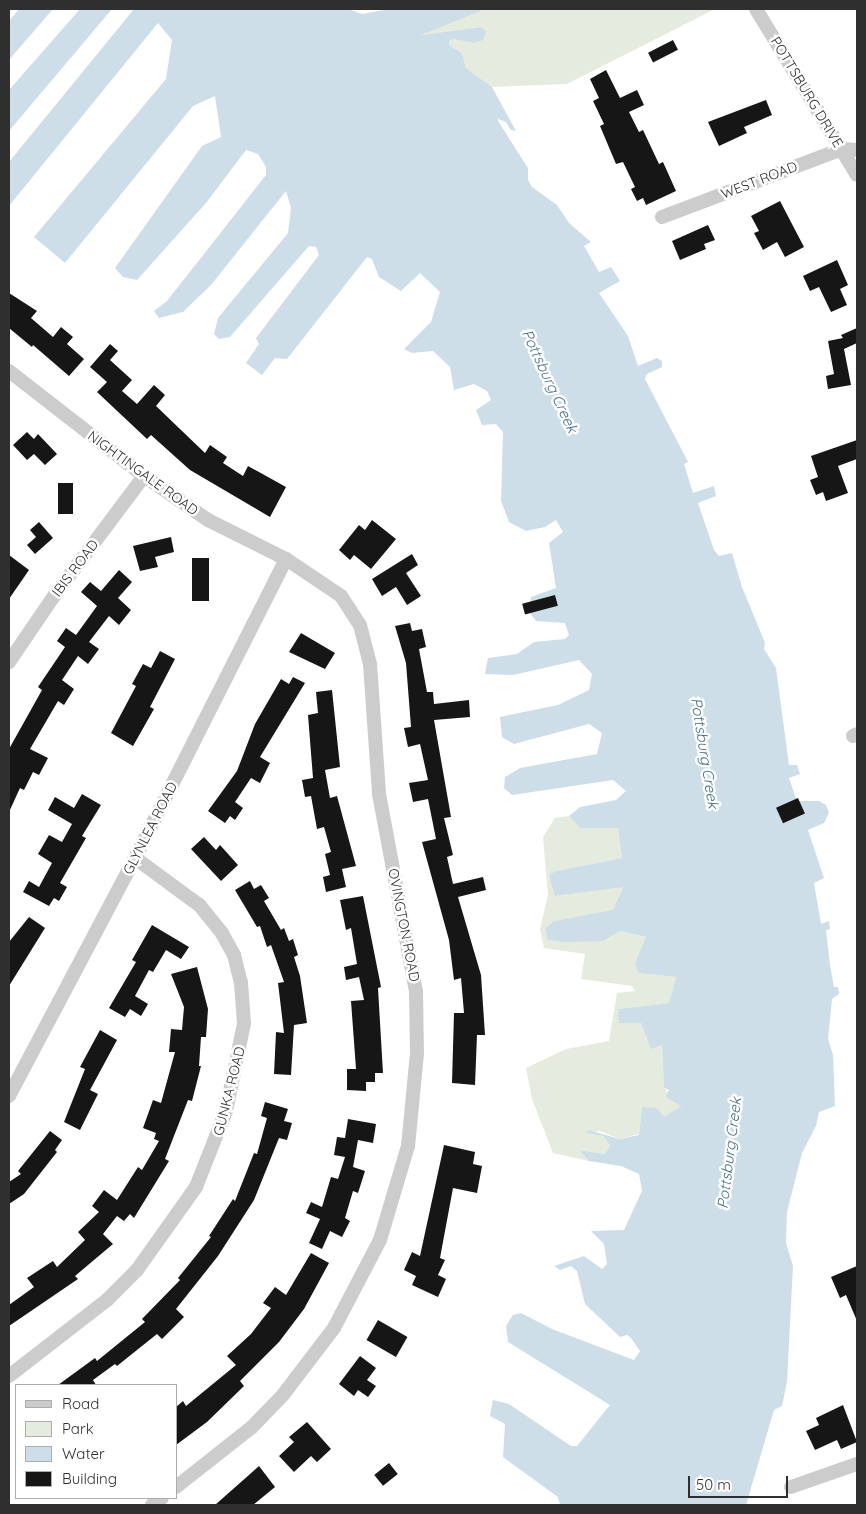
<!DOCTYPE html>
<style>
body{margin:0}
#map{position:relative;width:866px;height:1514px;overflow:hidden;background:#fff;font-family:Quicksand,sans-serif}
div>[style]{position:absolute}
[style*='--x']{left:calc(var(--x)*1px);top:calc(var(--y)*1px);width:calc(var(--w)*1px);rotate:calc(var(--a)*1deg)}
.green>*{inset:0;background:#e5ebde}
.water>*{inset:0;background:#cddee8}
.building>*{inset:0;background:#161616;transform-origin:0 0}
.minor>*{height:14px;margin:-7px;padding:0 7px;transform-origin:7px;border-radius:7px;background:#ccc}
span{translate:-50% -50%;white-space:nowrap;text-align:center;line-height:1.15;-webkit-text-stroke:5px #fff;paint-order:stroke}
.street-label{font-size:14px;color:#2f2f2f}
.water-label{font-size:15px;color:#467088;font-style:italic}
.frame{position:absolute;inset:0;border:10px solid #2f2f2f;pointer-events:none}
.legend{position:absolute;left:15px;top:1384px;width:162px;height:115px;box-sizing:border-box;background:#fff;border:1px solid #acacac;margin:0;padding:6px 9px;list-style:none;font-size:15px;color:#2f2f2f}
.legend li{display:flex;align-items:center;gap:10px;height:25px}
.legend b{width:25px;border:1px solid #acacac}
.scale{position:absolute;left:688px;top:1476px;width:100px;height:22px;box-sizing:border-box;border:2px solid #2f2f2f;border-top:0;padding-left:6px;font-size:15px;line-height:18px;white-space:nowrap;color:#2f2f2f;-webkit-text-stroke:4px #fff;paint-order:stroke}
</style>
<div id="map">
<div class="green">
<i style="clip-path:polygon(485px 9px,715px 9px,567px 84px,492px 87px,466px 68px,462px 53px,450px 46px,449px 41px,453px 39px,474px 43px,481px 27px,421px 35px,423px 31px)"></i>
<i style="clip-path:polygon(569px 816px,580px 828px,618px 828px,622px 858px,556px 871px,555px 896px,623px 886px,613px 911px,554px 921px,603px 941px,620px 931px,646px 937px,639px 973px,676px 977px,669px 1003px,618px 1009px,620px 1023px,641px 1023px,651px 1048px,662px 1044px,664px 1088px,681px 1106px,665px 1118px,642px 1107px,639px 1134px,620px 1139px,600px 1131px,586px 1133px,603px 1136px,610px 1145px,605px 1154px,579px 1150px,589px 1161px,553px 1153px,532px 1099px,526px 1068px,566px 1049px,609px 1041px,617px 993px,635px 991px,632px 986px,581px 979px,585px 954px,544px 948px,540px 929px,548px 895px,543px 837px,555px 818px)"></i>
</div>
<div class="water">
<i style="clip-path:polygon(19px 9px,53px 9px,9px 60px,9px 21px)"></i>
<i style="clip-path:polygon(80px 9px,112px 9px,9px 131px,9px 90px)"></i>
<i style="clip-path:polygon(134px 9px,348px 9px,362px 14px,390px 9px,485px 9px,421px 35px,481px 27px,486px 32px,483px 40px,474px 43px,453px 39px,449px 41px,450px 46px,462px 53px,466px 68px,492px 87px,516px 131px,511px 130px,506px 122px,498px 119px,498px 121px,528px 168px,528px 180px,532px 187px,557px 205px,569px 223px,591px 242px,584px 246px,599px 272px,611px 267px,620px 281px,599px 293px,628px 336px,638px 366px,657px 358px,662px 361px,662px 367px,647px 374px,645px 379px,688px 462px,684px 464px,693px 493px,714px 486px,716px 496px,698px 503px,714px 550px,719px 556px,732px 553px,742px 587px,765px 643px,764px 649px,776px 668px,789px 765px,797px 765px,800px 774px,789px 778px,797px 801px,819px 801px,826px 805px,829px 813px,824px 823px,808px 830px,824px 878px,814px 883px,821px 924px,829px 921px,830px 929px,826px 930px,830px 965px,834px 987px,838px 987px,839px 994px,832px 999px,828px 1039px,833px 1055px,835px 1106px,819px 1112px,816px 1126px,802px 1153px,787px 1212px,786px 1243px,793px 1266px,787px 1382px,782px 1406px,774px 1410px,746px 1505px,560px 1505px,558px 1497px,503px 1457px,505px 1424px,490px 1416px,493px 1400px,509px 1404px,571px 1446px,577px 1446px,610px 1405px,508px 1342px,506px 1326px,513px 1315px,521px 1313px,552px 1329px,634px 1360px,640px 1351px,631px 1338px,627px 1335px,620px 1337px,585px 1304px,577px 1271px,571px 1266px,560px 1270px,554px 1266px,584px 1256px,602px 1269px,607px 1264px,604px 1244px,591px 1231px,624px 1230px,642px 1191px,639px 1174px,621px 1166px,589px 1161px,579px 1150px,605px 1154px,610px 1145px,603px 1136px,586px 1133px,588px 1130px,620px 1139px,639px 1135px,642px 1107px,656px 1108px,665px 1117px,681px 1106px,666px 1097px,669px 1090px,664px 1088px,662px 1045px,651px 1049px,641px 1023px,619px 1023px,618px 1009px,669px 1003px,676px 977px,639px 973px,635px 964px,646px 937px,620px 931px,603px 941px,564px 942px,548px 940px,545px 929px,554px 921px,613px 910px,623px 887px,555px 896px,549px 875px,556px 871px,622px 858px,618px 828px,580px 828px,569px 816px,580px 807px,616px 800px,626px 791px,613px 780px,512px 795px,504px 788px,505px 777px,520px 768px,597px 754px,602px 733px,589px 724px,514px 744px,502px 737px,500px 717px,558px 705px,589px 690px,592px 674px,579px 660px,513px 675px,485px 674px,488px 658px,517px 654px,534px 642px,565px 639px,569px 635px,565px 623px,536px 621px,529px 612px,531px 597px,556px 588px,549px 543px,563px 532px,556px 520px,545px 527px,526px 531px,509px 522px,501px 501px,503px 432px,496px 424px,482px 425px,476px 410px,491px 400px,487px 391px,474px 384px,454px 390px,450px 367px,433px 351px,412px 353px,404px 349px,431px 322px,440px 292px,420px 273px,401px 291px,379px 277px,372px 259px,367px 257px,287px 359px,275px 358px,262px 375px,246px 363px,259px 344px,256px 338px,319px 255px,316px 247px,309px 246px,230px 337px,219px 339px,214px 334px,218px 318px,288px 233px,291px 208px,286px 191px,211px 285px,183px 312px,159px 318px,154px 311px,167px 301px,266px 175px,266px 167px,258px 154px,246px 150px,206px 203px,137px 280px,123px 277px,115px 268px,202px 146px,221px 137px,215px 96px,193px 106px,65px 263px,34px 237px,166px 79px,172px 40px,158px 23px,9px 206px,9px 162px)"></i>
</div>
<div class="building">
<i style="left:673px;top:40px;width:11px;height:28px;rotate:63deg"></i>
<i style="clip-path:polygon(606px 70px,620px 98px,637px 90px,644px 105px,629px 112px,639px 132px,643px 130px,659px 164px,663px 162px,676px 191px,646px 205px,643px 198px,637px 201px,631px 189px,635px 187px,623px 162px,616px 164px,600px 126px,604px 124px,593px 101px,599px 98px,590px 79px)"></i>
<i style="clip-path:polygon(766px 100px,772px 115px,744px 127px,747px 133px,719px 146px,708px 122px)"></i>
<i style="clip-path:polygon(780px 201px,804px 247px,785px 257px,777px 242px,763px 250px,754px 233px,759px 231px,751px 216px)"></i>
<i style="clip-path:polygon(708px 225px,715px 240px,704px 244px,706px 249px,680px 260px,672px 241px)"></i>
<i style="clip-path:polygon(837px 260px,848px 285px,840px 289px,847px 305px,831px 312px,819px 287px,810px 291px,803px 276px)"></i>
<i style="clip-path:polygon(9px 293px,37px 311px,31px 318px,53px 337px,61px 327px,73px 337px,67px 344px,84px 359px,69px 376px,33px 345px,32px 347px,9px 328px)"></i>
<i style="clip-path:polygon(857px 328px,857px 343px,844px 349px,851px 385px,828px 389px,826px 376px,834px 374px,828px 341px,843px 338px,841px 335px)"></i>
<i style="clip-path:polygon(110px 344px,118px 351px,110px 360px,132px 380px,122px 391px,137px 404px,154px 385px,165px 395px,156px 406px,205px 453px,210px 445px,227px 457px,223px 463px,243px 476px,248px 466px,286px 487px,270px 517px,190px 470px,151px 435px,147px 439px,97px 392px,107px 382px,90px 367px)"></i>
<i style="clip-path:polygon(27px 432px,34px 439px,38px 434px,57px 454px,45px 465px,34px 454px,27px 460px,13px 445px)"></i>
<i style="clip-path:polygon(857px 440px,857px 459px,838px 466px,848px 493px,826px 501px,823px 492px,816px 495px,810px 480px,818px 477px,811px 456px)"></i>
<i style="left:58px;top:483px;width:15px;height:31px"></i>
<i style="clip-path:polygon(372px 520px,396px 539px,371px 569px,354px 555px,350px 560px,339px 550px,359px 525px,365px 530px)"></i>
<i style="clip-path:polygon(39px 522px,53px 538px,35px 554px,27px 545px,36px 537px,30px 530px)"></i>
<i style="clip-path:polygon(171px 537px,174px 552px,155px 557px,158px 567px,140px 571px,133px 546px)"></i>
<i style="clip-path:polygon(412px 554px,418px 565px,406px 573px,421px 596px,407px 605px,396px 587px,382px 596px,372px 579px)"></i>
<i style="clip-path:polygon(9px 555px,29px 570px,9px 599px)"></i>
<i style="left:192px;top:558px;width:17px;height:43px"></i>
<i style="clip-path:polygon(119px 570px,132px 582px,118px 598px,131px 610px,119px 625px,109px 616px,89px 642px,99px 649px,88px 664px,78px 656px,62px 680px,74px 689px,64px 705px,58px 701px,30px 749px,48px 758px,39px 775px,33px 772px,24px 790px,20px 788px,9px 812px,9px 749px,42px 690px,38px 687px,65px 647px,57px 641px,66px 628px,76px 635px,97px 606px,81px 592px,90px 582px,101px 591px)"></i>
<i style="left:555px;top:595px;width:11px;height:34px;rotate:75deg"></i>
<i style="clip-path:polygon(410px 623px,412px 631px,422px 629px,426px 647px,419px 649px,427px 692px,433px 692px,434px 704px,469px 700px,470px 717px,434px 720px,451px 817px,444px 818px,453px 855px,447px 857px,453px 884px,483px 877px,486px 890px,458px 897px,481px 975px,485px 1035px,477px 1035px,475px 1085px,452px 1083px,454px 1013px,464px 1013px,461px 978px,454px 980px,449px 940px,422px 842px,436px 839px,428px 799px,413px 802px,409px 783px,428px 780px,420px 744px,408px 747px,404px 728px,411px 727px,406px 663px,395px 626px)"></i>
<i style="clip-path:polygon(301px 633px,335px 653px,325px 669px,289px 652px)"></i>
<i style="clip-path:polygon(160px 651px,175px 659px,150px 707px,154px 709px,133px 746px,111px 733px,136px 686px,132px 684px,143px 664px,151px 668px)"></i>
<i style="clip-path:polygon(293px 677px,305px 683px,260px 757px,270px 763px,260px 783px,251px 778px,235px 802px,243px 808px,235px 820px,230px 816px,225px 823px,208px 811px,237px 771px,255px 724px,281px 679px,289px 684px)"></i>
<i style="clip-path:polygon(332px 690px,340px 767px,325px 770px,330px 798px,337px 796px,356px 866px,342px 869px,346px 887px,326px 892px,323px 877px,330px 875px,325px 854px,331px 852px,324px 827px,317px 829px,311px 796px,305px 797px,302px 780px,313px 778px,308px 715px,318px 713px,316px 692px)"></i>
<i style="clip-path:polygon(82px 794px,101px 805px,82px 836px,86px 838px,60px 883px,67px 887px,59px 901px,54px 898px,49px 906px,23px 892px,29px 881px,39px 887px,52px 863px,38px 854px,49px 835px,62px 842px,72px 824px,48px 810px,55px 797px,74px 808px)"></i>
<i style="left:798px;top:798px;width:17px;height:24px;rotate:66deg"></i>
<i style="clip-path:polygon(204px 837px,216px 850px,220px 845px,238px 865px,221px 881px,191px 849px)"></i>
<i style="clip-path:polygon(250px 881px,254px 889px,261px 885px,269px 898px,264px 901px,281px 930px,284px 928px,289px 941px,293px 939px,298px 955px,294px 957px,300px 976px,307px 1023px,294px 1025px,291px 1075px,274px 1074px,276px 1032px,284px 1033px,278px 983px,284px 982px,271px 945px,267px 947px,260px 926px,257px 927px,235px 890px)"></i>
<i style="clip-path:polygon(363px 896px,381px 987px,378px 988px,383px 1073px,375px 1073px,375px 1082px,366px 1082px,366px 1091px,347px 1090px,347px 1069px,356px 1069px,351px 1001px,364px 1000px,359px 977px,346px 980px,344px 967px,357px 964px,351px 928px,346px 930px,340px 900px)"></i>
<i style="clip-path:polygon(29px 917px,45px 928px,9px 986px,9px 942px)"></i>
<i style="clip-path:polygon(152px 925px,189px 947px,181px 959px,166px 950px,153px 972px,149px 970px,135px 996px,148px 1004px,141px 1016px,130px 1009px,125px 1017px,109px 1008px,136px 962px,132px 960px)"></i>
<i style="clip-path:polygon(197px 967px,208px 1009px,206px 1037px,201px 1037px,199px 1066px,201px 1066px,192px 1101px,188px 1100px,165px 1159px,169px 1161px,134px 1218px,130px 1214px,124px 1221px,117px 1216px,103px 1234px,113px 1244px,75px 1276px,78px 1279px,9px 1326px,9px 1305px,34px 1287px,27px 1278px,53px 1261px,57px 1267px,85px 1240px,78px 1232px,99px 1212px,92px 1206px,104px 1190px,117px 1200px,138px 1167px,142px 1170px,159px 1141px,154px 1139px,156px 1133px,143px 1128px,153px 1100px,161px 1103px,175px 1052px,169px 1052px,171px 1029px,182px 1030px,184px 1007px,171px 974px)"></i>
<i style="clip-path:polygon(100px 1030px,117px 1040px,90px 1090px,98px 1094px,80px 1130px,64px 1122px,85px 1069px,80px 1067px)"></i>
<i style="clip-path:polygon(265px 1102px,288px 1109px,284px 1121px,292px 1123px,287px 1140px,279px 1138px,254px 1200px,218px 1256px,176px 1309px,184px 1317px,162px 1339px,157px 1334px,117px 1366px,115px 1364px,93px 1380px,96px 1385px,58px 1385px,95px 1358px,97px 1361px,145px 1322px,142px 1319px,180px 1280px,178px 1278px,211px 1237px,209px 1236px,233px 1199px,235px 1201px,254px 1153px,257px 1154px,267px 1118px,261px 1116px)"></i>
<i style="clip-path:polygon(348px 1119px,376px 1124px,373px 1143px,358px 1140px,353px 1167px,365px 1171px,358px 1193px,353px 1191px,345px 1218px,350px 1221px,342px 1237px,330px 1231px,322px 1249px,309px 1243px,320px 1219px,306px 1213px,311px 1202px,322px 1207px,331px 1177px,338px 1179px,345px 1157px,334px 1155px,337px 1137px,345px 1138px)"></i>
<i style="clip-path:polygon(50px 1131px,62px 1140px,55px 1150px,57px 1152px,24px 1194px,9px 1204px,9px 1182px,21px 1174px,18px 1171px)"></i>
<i style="clip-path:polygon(444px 1145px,475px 1152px,473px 1164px,482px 1166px,477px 1193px,453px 1188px,440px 1258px,445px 1260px,438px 1275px,446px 1279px,438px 1297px,412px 1285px,416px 1276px,404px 1270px,412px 1252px,420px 1256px)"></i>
<i style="clip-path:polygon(311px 1253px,329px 1263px,304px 1309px,279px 1342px,240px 1381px,244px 1386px,207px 1422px,176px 1445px,176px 1407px,183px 1401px,186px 1406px,236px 1365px,227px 1356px,251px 1334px,271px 1308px,263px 1303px,275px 1287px,286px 1295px)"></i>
<i style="clip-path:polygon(857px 1266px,857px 1321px,846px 1295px,840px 1298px,831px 1277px)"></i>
<i style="left:378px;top:1320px;width:34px;height:23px;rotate:30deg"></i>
<i style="clip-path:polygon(360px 1356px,376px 1368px,367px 1380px,376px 1386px,368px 1397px,358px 1390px,354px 1396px,339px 1384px)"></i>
<i style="clip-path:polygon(843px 1405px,857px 1442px,841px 1449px,837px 1440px,815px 1450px,806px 1431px,819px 1425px,816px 1418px)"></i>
<i style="clip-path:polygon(307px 1422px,331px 1449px,317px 1462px,311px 1456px,294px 1472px,279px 1456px,294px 1442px,289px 1437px)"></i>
<i style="left:389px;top:1463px;width:14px;height:19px;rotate:51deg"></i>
<i style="clip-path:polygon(259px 1466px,275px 1487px,253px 1505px,215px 1505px)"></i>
</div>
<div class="minor">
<i style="--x:756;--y:9;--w:194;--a:58.7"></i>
<i style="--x:662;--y:217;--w:192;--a:-20.7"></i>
<i style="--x:842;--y:149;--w:15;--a:4"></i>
<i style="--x:9;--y:371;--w:171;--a:37.9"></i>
<i style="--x:144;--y:476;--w:78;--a:34.5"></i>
<i style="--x:208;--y:520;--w:87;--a:26.6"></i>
<i style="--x:286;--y:559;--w:66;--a:33.9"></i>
<i style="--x:341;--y:596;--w:35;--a:57"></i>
<i style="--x:360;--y:625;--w:40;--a:75.6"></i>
<i style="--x:370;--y:664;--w:130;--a:86"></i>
<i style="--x:379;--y:794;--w:200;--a:79.4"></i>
<i style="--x:416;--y:991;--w:62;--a:89.1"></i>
<i style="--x:417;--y:1053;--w:93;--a:95.5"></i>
<i style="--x:408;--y:1146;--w:98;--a:106.6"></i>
<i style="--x:380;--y:1240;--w:99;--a:117.6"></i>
<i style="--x:334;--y:1328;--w:84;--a:127.3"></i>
<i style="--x:283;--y:1395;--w:45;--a:134.1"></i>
<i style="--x:252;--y:1427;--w:97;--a:141.7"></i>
<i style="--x:9;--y:662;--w:80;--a:-55.7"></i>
<i style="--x:54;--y:596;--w:150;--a:-53.1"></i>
<i style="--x:853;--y:736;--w:4;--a:-27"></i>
<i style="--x:9;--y:1096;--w:269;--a:-62.1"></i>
<i style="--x:135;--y:858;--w:335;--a:-63.2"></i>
<i style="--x:9;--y:1376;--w:124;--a:-37.8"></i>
<i style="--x:107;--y:1300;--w:42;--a:-45"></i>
<i style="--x:137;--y:1270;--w:102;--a:-54.6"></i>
<i style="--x:196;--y:1187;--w:82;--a:-68.5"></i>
<i style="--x:226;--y:1111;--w:90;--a:-78.4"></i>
<i style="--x:244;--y:1023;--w:40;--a:-94.3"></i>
<i style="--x:241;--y:983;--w:29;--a:-104"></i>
<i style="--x:234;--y:955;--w:25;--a:-119"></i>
<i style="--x:222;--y:933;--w:36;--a:-129"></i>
<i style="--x:199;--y:905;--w:79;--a:-143.7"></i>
<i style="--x:791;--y:1487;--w:70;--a:-19.2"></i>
<i style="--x:152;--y:1505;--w:12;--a:-35"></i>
</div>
<div class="street-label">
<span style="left:807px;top:92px;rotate:59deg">POTTSBURG DRIVE</span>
<span style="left:759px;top:180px;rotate:-21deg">WEST ROAD</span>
<span style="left:143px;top:473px;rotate:36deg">NIGHTINGALE ROAD</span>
<span style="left:75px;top:568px;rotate:-53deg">IBIS ROAD</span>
<span style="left:150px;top:828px;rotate:-63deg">GLYNLEA ROAD</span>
<span style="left:404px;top:925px;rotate:79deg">OVINGTON ROAD</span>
<span style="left:229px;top:1091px;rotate:-76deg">GUNKA ROAD</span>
</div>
<div class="water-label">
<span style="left:550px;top:381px;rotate:65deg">Pottsburg Creek</span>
<span style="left:705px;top:753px;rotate:81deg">Pottsburg Creek</span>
<span style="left:729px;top:1153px;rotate:-83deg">Pottsburg Creek</span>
</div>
<div class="frame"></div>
<ul class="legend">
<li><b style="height:6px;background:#ccc"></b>Road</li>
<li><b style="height:14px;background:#e5ebde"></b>Park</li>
<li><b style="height:14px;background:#cddee8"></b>Water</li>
<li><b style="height:14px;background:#161616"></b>Building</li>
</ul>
<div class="scale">50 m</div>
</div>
